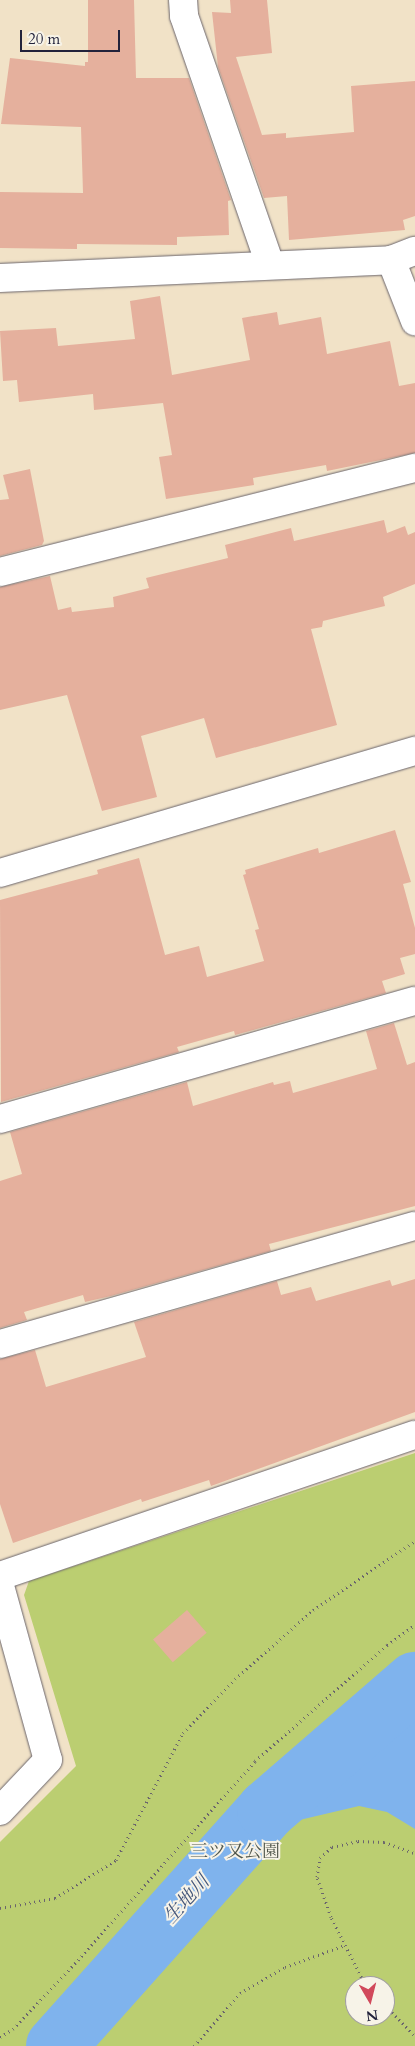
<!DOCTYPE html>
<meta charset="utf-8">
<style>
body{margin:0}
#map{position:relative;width:415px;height:2046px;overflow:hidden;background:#f1e2c7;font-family:Cardo,"Noto Serif JP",serif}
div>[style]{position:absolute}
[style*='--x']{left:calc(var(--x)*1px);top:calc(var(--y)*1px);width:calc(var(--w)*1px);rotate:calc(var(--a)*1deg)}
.green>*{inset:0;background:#bbce71}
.water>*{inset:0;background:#7fb3ed}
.river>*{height:60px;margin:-30px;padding:0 30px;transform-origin:30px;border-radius:30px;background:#7fb3ed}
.building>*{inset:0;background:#e5b09d;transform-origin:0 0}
.path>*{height:3px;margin-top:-1.5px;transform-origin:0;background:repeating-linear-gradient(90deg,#6a656c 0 1px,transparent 0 5px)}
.roads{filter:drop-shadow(0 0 1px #6a656c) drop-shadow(0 0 1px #6a656c)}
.minor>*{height:28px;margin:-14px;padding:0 14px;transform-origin:14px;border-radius:14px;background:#fff}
.tertiary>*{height:28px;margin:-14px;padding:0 14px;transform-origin:14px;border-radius:14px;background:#fff}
span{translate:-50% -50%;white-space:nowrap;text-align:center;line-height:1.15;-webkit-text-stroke:4px #f7f3e8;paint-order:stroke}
.park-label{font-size:18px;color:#50564b}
.water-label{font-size:19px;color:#435579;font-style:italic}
.north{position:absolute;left:345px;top:1976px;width:50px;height:50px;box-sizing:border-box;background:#f7f3e8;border:1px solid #a29fa3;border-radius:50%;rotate:172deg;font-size:14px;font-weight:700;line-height:20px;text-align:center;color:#22223b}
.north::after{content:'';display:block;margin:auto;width:18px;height:22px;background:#d1495b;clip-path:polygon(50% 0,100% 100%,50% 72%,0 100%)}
.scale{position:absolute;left:20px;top:30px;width:100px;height:22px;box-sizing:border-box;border:2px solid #22223b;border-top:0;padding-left:6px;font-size:15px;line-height:18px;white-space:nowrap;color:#22223b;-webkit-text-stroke:4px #f7f3e8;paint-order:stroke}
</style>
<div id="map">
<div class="green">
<i style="clip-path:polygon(evenodd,415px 1453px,415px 2046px,0 2046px,0 1842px,76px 1766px,24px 1595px,29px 1581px,415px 1453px,355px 1986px,385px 1986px,385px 2016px,355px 2016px,355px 1986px)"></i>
</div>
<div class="water">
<i style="clip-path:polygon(415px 1707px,415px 1829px,387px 1812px,359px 1806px,291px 1822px,343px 1770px)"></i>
</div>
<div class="river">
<i style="--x:56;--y:2046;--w:317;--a:-48.2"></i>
<i style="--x:267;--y:1810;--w:196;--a:-40.9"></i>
</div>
<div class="building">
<i style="clip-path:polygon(88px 0,134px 0,136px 78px,189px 78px,231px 200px,228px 201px,229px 235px,177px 237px,177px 245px,77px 244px,77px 249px,0 248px,0 192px,83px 193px,81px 127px,1px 124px,10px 58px,85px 66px,85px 62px,88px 62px)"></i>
<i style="clip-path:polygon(230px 0,267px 0,272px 53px,236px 57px,262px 135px,286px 133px,286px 138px,354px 132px,351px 86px,415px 81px,415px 216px,403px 220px,405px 230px,289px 240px,287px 196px,264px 198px,218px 67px,212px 12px,231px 13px)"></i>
<i style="clip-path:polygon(160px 296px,172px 375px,250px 360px,242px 318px,277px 312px,279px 325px,321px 317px,327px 354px,390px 341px,399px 386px,415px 383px,415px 453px,327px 471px,326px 465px,253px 478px,254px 485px,166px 499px,159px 457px,172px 455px,163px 403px,94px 410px,93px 394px,19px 402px,17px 380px,3px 381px,0 331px,56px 328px,58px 346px,135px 339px,130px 301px)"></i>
<i style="clip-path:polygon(30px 469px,44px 541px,42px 545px,0 556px,0 500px,9px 499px,3px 475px)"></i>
<i style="clip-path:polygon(384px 520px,387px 533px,405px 526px,408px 535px,415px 532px,415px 584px,383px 597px,385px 606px,323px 621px,322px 627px,311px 629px,337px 725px,216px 758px,204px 718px,141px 736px,157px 797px,102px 811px,67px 695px,0 710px,0 587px,50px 576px,58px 610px,71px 607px,72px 612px,114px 607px,113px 597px,149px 588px,146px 578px,228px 558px,225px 545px,291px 528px,294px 541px)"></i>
<i style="clip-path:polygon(395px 830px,411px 882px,403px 884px,415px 928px,415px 954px,400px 958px,405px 974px,382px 981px,386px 993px,235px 1035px,234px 1031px,177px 1047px,179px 1052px,1px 1102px,0 900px,98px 874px,97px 870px,139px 858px,165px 955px,199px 946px,207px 977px,264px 961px,255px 930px,259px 929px,243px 875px,246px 874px,245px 870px,318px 848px,319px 853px)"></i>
<i style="clip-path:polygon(394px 1023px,407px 1065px,415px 1062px,415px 1206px,269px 1244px,271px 1251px,111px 1296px,85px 1302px,83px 1295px,24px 1312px,27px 1320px,0 1328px,0 1181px,22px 1174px,10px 1132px,187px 1082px,193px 1106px,273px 1082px,274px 1085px,290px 1081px,293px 1093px,377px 1069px,366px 1031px)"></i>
<i style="clip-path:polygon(415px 1279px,415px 1412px,211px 1486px,209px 1480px,142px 1502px,141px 1499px,13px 1543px,0 1504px,0 1359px,35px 1350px,46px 1387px,146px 1357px,134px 1322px,277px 1281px,281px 1295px,311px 1287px,316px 1301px,390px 1280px,392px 1286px)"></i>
<i style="left:187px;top:1610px;width:30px;height:45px;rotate:49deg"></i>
</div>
<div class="path">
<i style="--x:0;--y:1908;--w:56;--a:-10.3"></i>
<i style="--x:55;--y:1898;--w:72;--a:-31.9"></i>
<i style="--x:116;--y:1860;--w:144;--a:-62.2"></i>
<i style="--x:183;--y:1733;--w:75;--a:-46.1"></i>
<i style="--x:235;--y:1679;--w:104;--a:-41.5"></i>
<i style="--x:313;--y:1610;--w:123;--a:-34.1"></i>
<i style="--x:366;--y:1986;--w:77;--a:-116.9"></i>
<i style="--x:331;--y:1917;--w:42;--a:-109.3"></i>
<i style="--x:317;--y:1877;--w:19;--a:-81"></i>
<i style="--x:320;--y:1858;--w:16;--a:-43"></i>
<i style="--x:332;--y:1847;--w:27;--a:-13"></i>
<i style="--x:358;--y:1841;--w:26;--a:2"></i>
<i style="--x:384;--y:1842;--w:33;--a:20"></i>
<i style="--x:385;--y:2005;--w:43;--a:45.9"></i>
<i style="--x:0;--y:2037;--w:15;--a:-32"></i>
<i style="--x:13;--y:2029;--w:95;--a:-46.7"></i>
<i style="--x:78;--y:1960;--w:266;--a:-48.3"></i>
<i style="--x:255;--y:1761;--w:176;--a:-41.3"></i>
<i style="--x:387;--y:1645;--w:34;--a:-36"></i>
<i style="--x:194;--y:2046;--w:70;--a:-49"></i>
<i style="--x:240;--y:1993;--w:52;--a:-30"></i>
<i style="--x:285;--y:1967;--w:64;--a:-20.1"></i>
</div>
<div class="roads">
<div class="minor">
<i style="--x:183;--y:0;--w:16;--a:86"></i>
<i style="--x:184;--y:16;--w:262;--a:70.9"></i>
<i style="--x:391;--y:260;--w:66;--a:68.5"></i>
<i style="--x:0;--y:278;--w:391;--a:-2.6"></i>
<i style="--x:391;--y:260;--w:26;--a:-21"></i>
<i style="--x:0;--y:572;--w:428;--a:-14.1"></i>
<i style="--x:0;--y:1119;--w:431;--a:-15.9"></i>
<i style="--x:0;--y:1344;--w:431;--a:-15.9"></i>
<i style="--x:0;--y:1576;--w:438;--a:-18.8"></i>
<i style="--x:0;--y:1586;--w:180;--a:74.6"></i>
<i style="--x:48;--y:1760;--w:70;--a:133.3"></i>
</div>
<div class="tertiary">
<i style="--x:0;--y:873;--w:433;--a:-16.4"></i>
</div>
</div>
<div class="park-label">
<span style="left:235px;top:1852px">三ツ又公園</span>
</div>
<div class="water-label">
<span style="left:187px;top:1900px;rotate:-48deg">生地川</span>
</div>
<div class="north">N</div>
<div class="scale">20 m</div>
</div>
